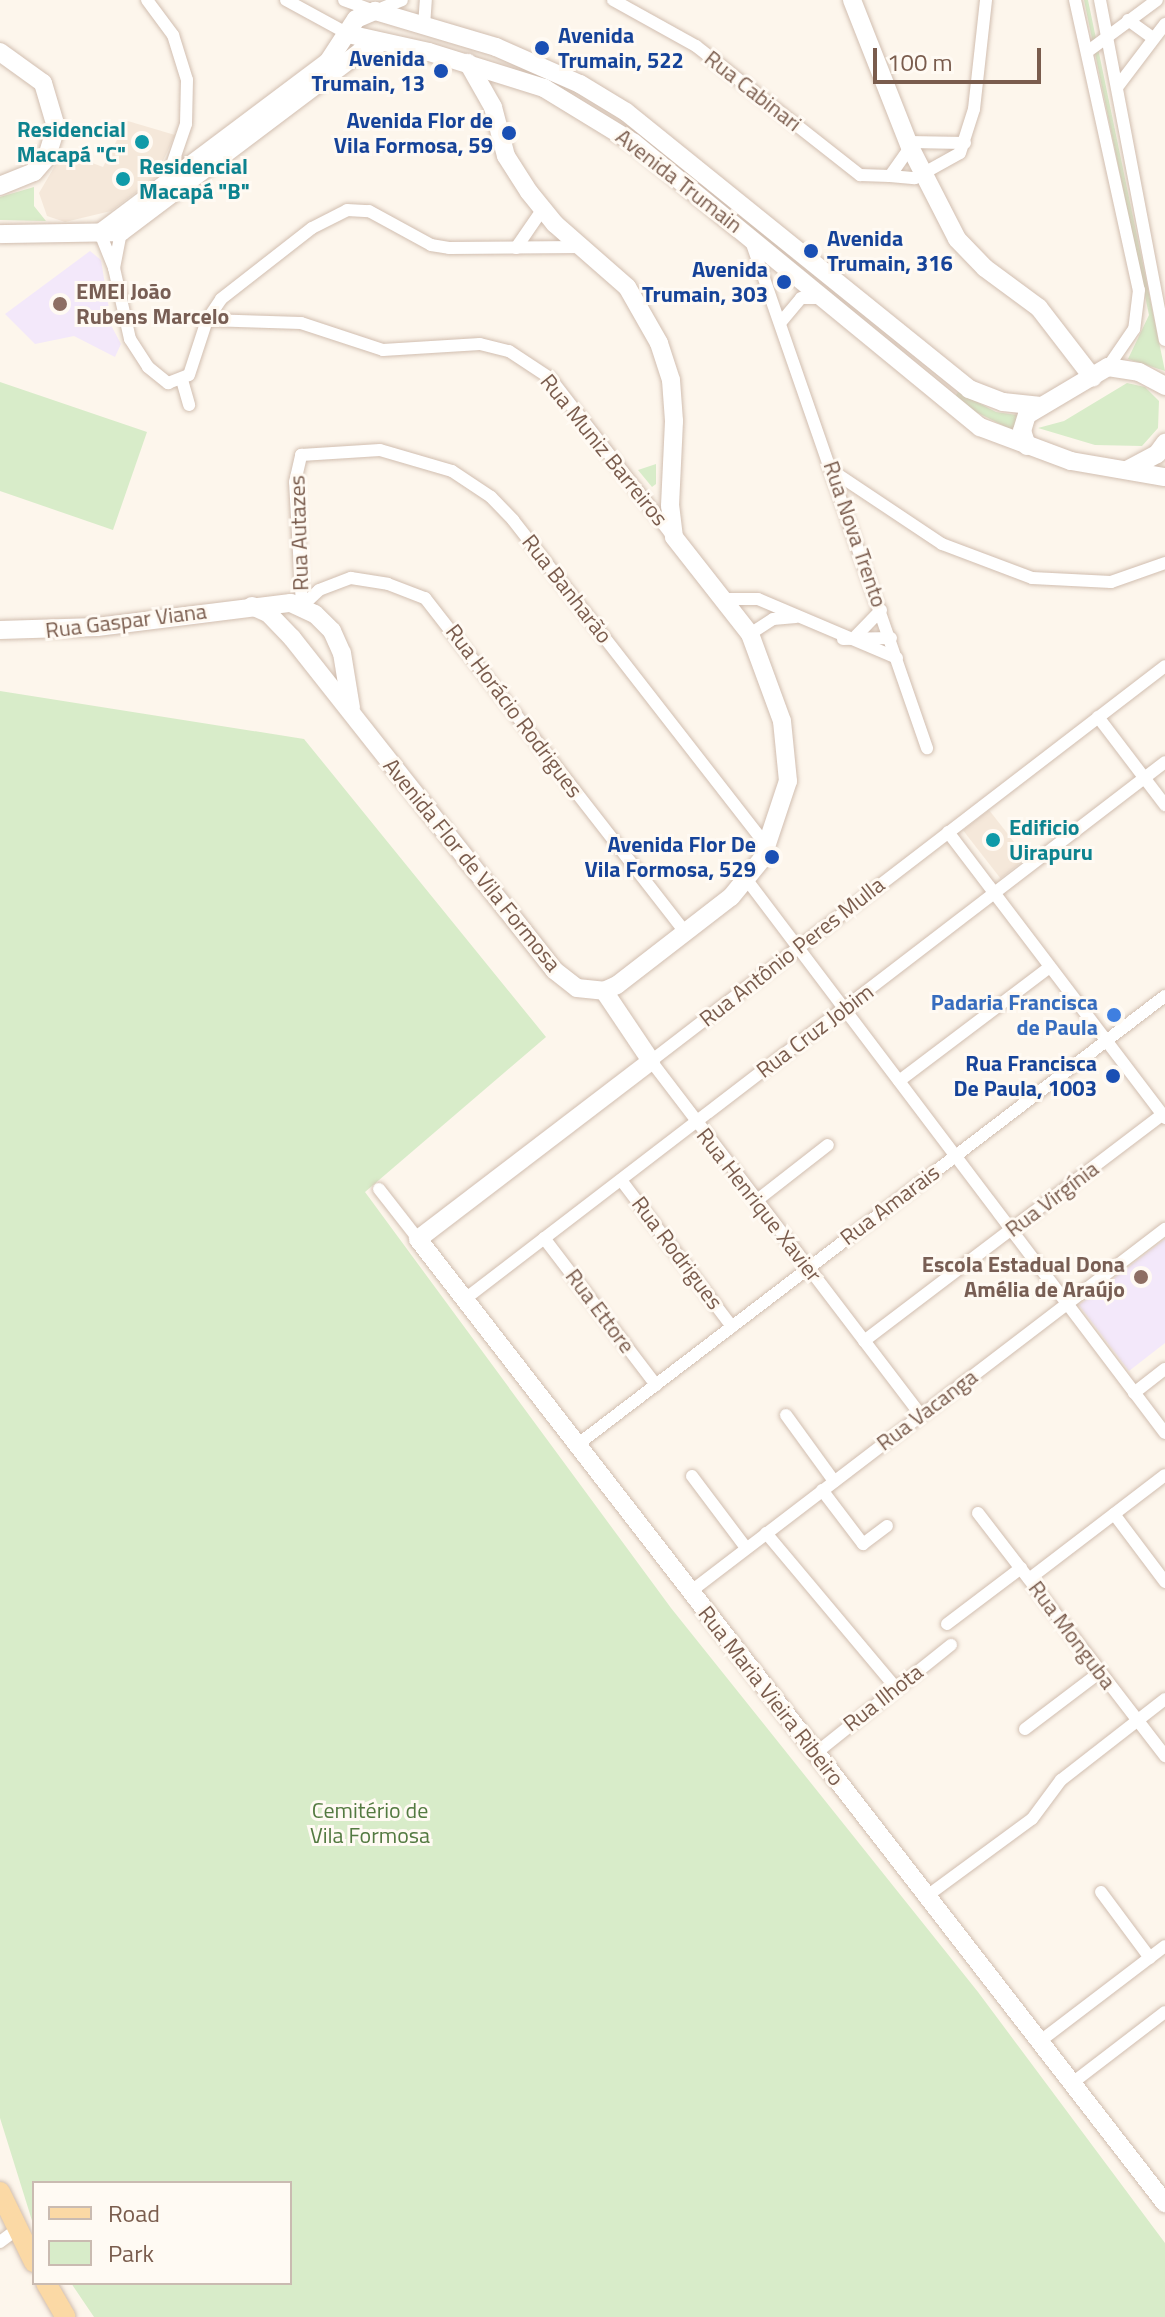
<!DOCTYPE html>
<meta charset="utf-8">
<style>
body{margin:0}
#map{position:relative;width:1165px;height:2317px;overflow:hidden;background:#fdf6ec;font-family:"Titillium Web",sans-serif}
div>[style]{position:absolute}
[style*='--x']{left:calc(var(--x)*1px);top:calc(var(--y)*1px);width:calc(var(--w)*1px);rotate:calc(var(--a)*1deg)}
.residential>*{inset:0;background:#f5e8da;transform-origin:0 0}
.education>*{inset:0;background:#f3e8fa}
.green>*{inset:0;background:#d8ecc9}
.roads{filter:drop-shadow(0 0 2px #d1beb0) drop-shadow(0 0 2px #d1beb0)}
.street>*{height:12px;margin:-6px;padding:0 6px;transform-origin:6px;border-radius:6px;background:#fff}
.secondary>*{height:18px;margin:-9px;padding:0 9px;transform-origin:9px;border-radius:9px;background:#fff}
.primary>*{height:20px;margin:-10px;padding:0 10px;transform-origin:10px;border-radius:10px;background:#fbd9a5}
.dots>*{width:22px;height:22px;translate:-50% -50%;box-sizing:border-box;border:4px solid #fffaf3;border-radius:50%}
span{translate:-50% -50%;white-space:nowrap;text-align:center;line-height:1.15;-webkit-text-stroke:6px #fffaf3;paint-order:stroke}
.transit-label{font-size:22px;color:#164399;font-weight:700}
.left{translate:0 -50%;text-align:left}
.right{translate:-100% -50%;text-align:right}
.street-label{font-size:22px;color:#7a5c4d}
.culture-label{font-size:22px;color:#0d838f;font-weight:700}
.education-label{font-size:22px;color:#785e54;font-weight:700}
.shop-label{font-size:22px;color:#366cbe;font-weight:700}
.park-label{font-size:22px;color:#537a41}
.legend{position:absolute;left:32px;top:2181px;width:260px;height:104px;box-sizing:border-box;background:#fffaf3;border:2px solid #cabbb1;margin:0;padding:10px 14px;list-style:none;font-size:24px;color:#7a5c4d}
.legend li{display:flex;align-items:center;gap:16px;height:40px}
.legend b{width:40px;border:2px solid #cabbb1}
.scale{position:absolute;left:873px;top:48px;width:168px;height:36px;box-sizing:border-box;border:4px solid #7a5c4d;border-top:0;padding-left:10px;font-size:24px;line-height:28px;white-space:nowrap;color:#7a5c4d;-webkit-text-stroke:6px #fffaf3;paint-order:stroke}
</style>
<div id="map">
<div class="residential">
<i style="clip-path:polygon(121px 119px,175px 135px,155px 178px,111px 211px,65px 222px,47px 216px,39px 193px,63px 152px,103px 167px,118px 138px)"></i>
<i style="left:989px;top:810px;width:61px;height:33px;rotate:52deg"></i>
</div>
<div class="education">
<i style="clip-path:polygon(90px 251px,101px 260px,112px 327px,121px 344px,115px 357px,74px 336px,35px 344px,5px 314px)"></i>
<i style="clip-path:polygon(1165px 1239px,1165px 1343px,1129px 1371px,1079px 1305px)"></i>
</div>
<div class="green">
<i style="clip-path:polygon(1084px 0,1088px 0,1165px 371px,1128px 359px,1149px 315px)"></i>
<i style="clip-path:polygon(34px 187px,34px 206px,46px 221px,0 220px,0 197px)"></i>
<i style="clip-path:polygon(0 382px,147px 432px,113px 530px,0 491px)"></i>
<i style="clip-path:polygon(1127px 383px,1145px 387px,1159px 401px,1158px 428px,1142px 446px,1095px 445px,1038px 428px,1064px 421px)"></i>
<i style="clip-path:polygon(958px 392px,996px 412px,1017px 415px,1014px 431px,970px 409px,955px 397px)"></i>
<i style="clip-path:polygon(656px 464px,656px 484px,652px 487px,638px 470px)"></i>
<i style="clip-path:polygon(0 691px,304px 739px,546px 1037px,365px 1192px,671px 1608px,978px 1992px,1165px 2243px,1165px 2317px,94px 2317px,71px 2283px,290px 2283px,290px 2183px,34px 2183px,34px 2227px,0 2118px)"></i>
</div>
<div class="roads">
<div class="street">
<i style="--x:147;--y:0;--w:44;--a:53.4"></i>
<i style="--x:173;--y:35;--w:47;--a:72.7"></i>
<i style="--x:187;--y:80;--w:44;--a:91.3"></i>
<i style="--x:186;--y:124;--w:61;--a:109"></i>
<i style="--x:286;--y:0;--w:71;--a:28.7"></i>
<i style="--x:344;--y:0;--w:33;--a:20"></i>
<i style="--x:375;--y:11;--w:29;--a:-22"></i>
<i style="--x:613;--y:0;--w:95;--a:29"></i>
<i style="--x:696;--y:46;--w:209;--a:38.2"></i>
<i style="--x:860;--y:175;--w:30;--a:2"></i>
<i style="--x:890;--y:176;--w:35;--a:-55"></i>
<i style="--x:1075;--y:0;--w:297;--a:77.6"></i>
<i style="--x:1139;--y:290;--w:39;--a:97"></i>
<i style="--x:1134;--y:329;--w:46;--a:124.4"></i>
<i style="--x:1100;--y:0;--w:346;--a:79.2"></i>
<i style="--x:1128;--y:20;--w:31;--a:36"></i>
<i style="--x:424;--y:26;--w:26;--a:-86"></i>
<i style="--x:1087;--y:52;--w:87;--a:-36.6"></i>
<i style="--x:1118;--y:86;--w:78;--a:-52.8"></i>
<i style="--x:909;--y:142;--w:56;--a:1"></i>
<i style="--x:890;--y:176;--w:25;--a:5"></i>
<i style="--x:915;--y:178;--w:51;--a:-29.1"></i>
<i style="--x:960;--y:153;--w:46;--a:-72.3"></i>
<i style="--x:974;--y:109;--w:110;--a:-83.7"></i>
<i style="--x:100;--y:233;--w:38;--a:68"></i>
<i style="--x:114;--y:268;--w:73;--a:77.3"></i>
<i style="--x:130;--y:339;--w:33;--a:57"></i>
<i style="--x:148;--y:367;--w:26;--a:39"></i>
<i style="--x:168;--y:383;--w:22;--a:-21"></i>
<i style="--x:189;--y:375;--w:58;--a:-71.9"></i>
<i style="--x:207;--y:320;--w:25;--a:-56"></i>
<i style="--x:221;--y:299;--w:115;--a:-38"></i>
<i style="--x:312;--y:228;--w:39;--a:-27"></i>
<i style="--x:347;--y:210;--w:22;--a:3"></i>
<i style="--x:369;--y:211;--w:71;--a:28.7"></i>
<i style="--x:431;--y:245;--w:18;--a:9"></i>
<i style="--x:449;--y:248;--w:133;--a:-0.4"></i>
<i style="--x:751;--y:241;--w:537;--a:70.86"></i>
<i style="--x:516;--y:248;--w:46;--a:-55.6"></i>
<i style="--x:114;--y:268;--w:37;--a:-79"></i>
<i style="--x:207;--y:320;--w:94;--a:1.8"></i>
<i style="--x:301;--y:323;--w:86;--a:18.2"></i>
<i style="--x:383;--y:350;--w:97;--a:-3.5"></i>
<i style="--x:480;--y:344;--w:30;--a:14"></i>
<i style="--x:509;--y:351;--w:49;--a:33.4"></i>
<i style="--x:550;--y:378;--w:199;--a:52.2"></i>
<i style="--x:781;--y:322;--w:31;--a:-50"></i>
<i style="--x:801;--y:298;--w:21;--a:0"></i>
<i style="--x:182;--y:380;--w:26;--a:74"></i>
<i style="--x:834;--y:472;--w:130;--a:33.7"></i>
<i style="--x:942;--y:544;--w:96;--a:20.7"></i>
<i style="--x:1032;--y:578;--w:79;--a:2.9"></i>
<i style="--x:1111;--y:582;--w:57;--a:-19.4"></i>
<i style="--x:725;--y:599;--w:33;--a:0"></i>
<i style="--x:758;--y:599;--w:151;--a:23"></i>
<i style="--x:302;--y:606;--w:124;--a:-93.2"></i>
<i style="--x:295;--y:482;--w:28;--a:-77"></i>
<i style="--x:301;--y:455;--w:79;--a:-3.6"></i>
<i style="--x:380;--y:450;--w:75;--a:16.3"></i>
<i style="--x:452;--y:471;--w:47;--a:33.7"></i>
<i style="--x:491;--y:497;--w:32;--a:46"></i>
<i style="--x:513;--y:520;--w:415;--a:52.1"></i>
<i style="--x:302;--y:606;--w:23;--a:-43"></i>
<i style="--x:319;--y:590;--w:34;--a:-21"></i>
<i style="--x:351;--y:578;--w:37;--a:9"></i>
<i style="--x:388;--y:584;--w:40;--a:21"></i>
<i style="--x:425;--y:598;--w:423;--a:52.1"></i>
<i style="--x:750;--y:634;--w:27;--a:-33"></i>
<i style="--x:773;--y:619;--w:23;--a:-5"></i>
<i style="--x:856;--y:636;--w:36;--a:-46"></i>
<i style="--x:843;--y:639;--w:48;--a:-1.2"></i>
<i style="--x:1098;--y:717;--w:111;--a:52.7"></i>
<i style="--x:948;--y:832;--w:359;--a:52.8"></i>
<i style="--x:747;--y:880;--w:693;--a:52.92"></i>
<i style="--x:899;--y:1081;--w:189;--a:-37.1"></i>
<i style="--x:621;--y:1180;--w:184;--a:52.9"></i>
<i style="--x:379;--y:1189;--w:63;--a:52"></i>
<i style="--x:756;--y:1201;--w:91;--a:-37.9"></i>
<i style="--x:544;--y:1238;--w:185;--a:52.7"></i>
<i style="--x:465;--y:1299;--w:882;--a:-37.49"></i>
<i style="--x:864;--y:1341;--w:374;--a:-37.2"></i>
<i style="--x:1134;--y:1393;--w:39;--a:-38"></i>
<i style="--x:920;--y:1414;--w:444;--a:-127.3"></i>
<i style="--x:651;--y:1061;--w:648;--a:-37.54"></i>
<i style="--x:786;--y:1415;--w:82;--a:54"></i>
<i style="--x:577;--y:1445;--w:740;--a:-37.37"></i>
<i style="--x:692;--y:1476;--w:90;--a:53.1"></i>
<i style="--x:822;--y:1490;--w:68;--a:52.8"></i>
<i style="--x:863;--y:1544;--w:30;--a:-37"></i>
<i style="--x:978;--y:1513;--w:307;--a:52.4"></i>
<i style="--x:1114;--y:1514;--w:85;--a:53.1"></i>
<i style="--x:766;--y:1533;--w:202;--a:50"></i>
<i style="--x:1029;--y:1579;--w:171;--a:-37.4"></i>
<i style="--x:690;--y:1592;--w:598;--a:-37.39"></i>
<i style="--x:947;--y:1624;--w:93;--a:-37.1"></i>
<i style="--x:1025;--y:1729;--w:94;--a:-37.2"></i>
<i style="--x:816;--y:1753;--w:173;--a:-38.7"></i>
<i style="--x:1101;--y:1892;--w:82;--a:53.4"></i>
<i style="--x:927;--y:1896;--w:130;--a:-36.3"></i>
<i style="--x:1032;--y:1819;--w:49;--a:-53.4"></i>
<i style="--x:1061;--y:1780;--w:132;--a:-37.9"></i>
<i style="--x:1039;--y:2042;--w:158;--a:-37.3"></i>
<i style="--x:1071;--y:2084;--w:118;--a:-37.5"></i>
<i style="--x:0;--y:2242;--w:20;--a:-37"></i>
</div>
<div class="secondary">
<i style="--x:852;--y:0;--w:158;--a:68.5"></i>
<i style="--x:910;--y:147;--w:103;--a:62.9"></i>
<i style="--x:957;--y:239;--w:40;--a:46"></i>
<i style="--x:985;--y:268;--w:67;--a:36.5"></i>
<i style="--x:1039;--y:308;--w:88;--a:52.4"></i>
<i style="--x:348;--y:34;--w:83;--a:12.5"></i>
<i style="--x:429;--y:52;--w:121;--a:17.4"></i>
<i style="--x:544;--y:88;--w:105;--a:31.4"></i>
<i style="--x:634;--y:143;--w:448;--a:39.4"></i>
<i style="--x:980;--y:427;--w:97;--a:20.5"></i>
<i style="--x:1071;--y:461;--w:95;--a:9.7"></i>
<i style="--x:0;--y:52;--w:53;--a:35.8"></i>
<i style="--x:43;--y:83;--w:46;--a:73.5"></i>
<i style="--x:56;--y:127;--w:31;--a:107"></i>
<i style="--x:47;--y:157;--w:20;--a:131"></i>
<i style="--x:34;--y:172;--w:37;--a:158"></i>
<i style="--x:100;--y:233;--w:285;--a:-36.9"></i>
<i style="--x:328;--y:62;--w:51;--a:-56.9"></i>
<i style="--x:356;--y:19;--w:21;--a:-23"></i>
<i style="--x:375;--y:11;--w:126;--a:16.6"></i>
<i style="--x:496;--y:47;--w:92;--a:23.8"></i>
<i style="--x:580;--y:84;--w:54;--a:31.3"></i>
<i style="--x:626;--y:112;--w:441;--a:38.9"></i>
<i style="--x:969;--y:389;--w:36;--a:21"></i>
<i style="--x:1003;--y:402;--w:38;--a:6"></i>
<i style="--x:0;--y:234;--w:121;--a:-0.9"></i>
<i style="--x:121;--y:232;--w:301;--a:-37"></i>
<i style="--x:361;--y:51;--w:19;--a:-21"></i>
<i style="--x:1027;--y:446;--w:16;--a:-108"></i>
<i style="--x:1022;--y:431;--w:17;--a:-73"></i>
<i style="--x:1027;--y:415;--w:94;--a:-30.7"></i>
<i style="--x:1108;--y:367;--w:31;--a:9"></i>
<i style="--x:1139;--y:372;--w:30;--a:28"></i>
<i style="--x:1127;--y:470;--w:34;--a:-28"></i>
<i style="--x:1157;--y:454;--w:14;--a:-54"></i>
<i style="--x:252;--y:606;--w:17;--a:24"></i>
<i style="--x:268;--y:613;--w:35;--a:46"></i>
<i style="--x:292;--y:638;--w:423;--a:51.7"></i>
<i style="--x:554;--y:970;--w:29;--a:38"></i>
<i style="--x:577;--y:988;--w:27;--a:6"></i>
<i style="--x:604;--y:991;--w:14;--a:-25"></i>
<i style="--x:617;--y:985;--w:144;--a:-37.7"></i>
<i style="--x:731;--y:897;--w:49;--a:-50.8"></i>
<i style="--x:762;--y:859;--w:82;--a:-71.6"></i>
<i style="--x:788;--y:781;--w:60;--a:-95.7"></i>
<i style="--x:782;--y:721;--w:93;--a:-110.2"></i>
<i style="--x:750;--y:634;--w:123;--a:-128.1"></i>
<i style="--x:674;--y:537;--w:31;--a:-97"></i>
<i style="--x:670;--y:506;--w:85;--a:-87.3"></i>
<i style="--x:674;--y:421;--w:41;--a:-94.2"></i>
<i style="--x:671;--y:380;--w:39;--a:-108"></i>
<i style="--x:659;--y:343;--w:64;--a:-119.7"></i>
<i style="--x:627;--y:287;--w:96;--a:-138.8"></i>
<i style="--x:555;--y:224;--w:41;--a:-129.1"></i>
<i style="--x:529;--y:192;--w:43;--a:-122.6"></i>
<i style="--x:506;--y:156;--w:51;--a:-104.9"></i>
<i style="--x:493;--y:107;--w:51;--a:-119.6"></i>
<i style="--x:0;--y:630;--w:97;--a:-1.8"></i>
<i style="--x:97;--y:627;--w:195;--a:-7.1"></i>
<i style="--x:291;--y:603;--w:26;--a:25"></i>
<i style="--x:315;--y:614;--w:24;--a:45"></i>
<i style="--x:332;--y:631;--w:24;--a:66"></i>
<i style="--x:342;--y:653;--w:56;--a:80.7"></i>
<i style="--x:604;--y:991;--w:84;--a:56.1"></i>
<i style="--x:651;--y:1061;--w:293;--a:142.6"></i>
<i style="--x:418;--y:1239;--w:1220;--a:52.23"></i>
</div>
<div class="primary">
<i style="--x:0;--y:2192;--w:78;--a:64.1"></i>
<i style="--x:46;--y:2283;--w:39;--a:60"></i>
</div>
</div>
<div class="dots">
<i style="left:542px;top:48px;background:#1a4fb4"></i>
<i style="left:441px;top:71px;background:#1a4fb4"></i>
<i style="left:509px;top:133px;background:#1a4fb4"></i>
<i style="left:142px;top:142px;background:#0f9aa8"></i>
<i style="left:123px;top:179px;background:#0f9aa8"></i>
<i style="left:811px;top:251px;background:#1a4fb4"></i>
<i style="left:784px;top:282px;background:#1a4fb4"></i>
<i style="left:60px;top:304px;background:#8d6e63"></i>
<i style="left:993px;top:840px;background:#0f9aa8"></i>
<i style="left:772px;top:857px;background:#1a4fb4"></i>
<i style="left:1114px;top:1015px;background:#3f7fe0"></i>
<i style="left:1113px;top:1076px;background:#1a4fb4"></i>
<i style="left:1141px;top:1277px;background:#8d6e63"></i>
</div>
<div class="transit-label">
<span class="left" style="left:558px;top:48px">Avenida<br>Trumain, 522</span>
<span class="right" style="left:425px;top:71px">Avenida<br>Trumain, 13</span>
<span class="right" style="left:493px;top:133px">Avenida Flor de<br>Vila Formosa, 59</span>
<span class="left" style="left:827px;top:251px">Avenida<br>Trumain, 316</span>
<span class="right" style="left:768px;top:282px">Avenida<br>Trumain, 303</span>
<span class="right" style="left:756px;top:857px">Avenida Flor De<br>Vila Formosa, 529</span>
<span class="right" style="left:1097px;top:1076px">Rua Francisca<br>De Paula, 1003</span>
</div>
<div class="street-label">
<span style="left:753px;top:91px;rotate:38deg">Rua Cabinari</span>
<span style="left:679px;top:181px;rotate:38deg">Avenida Trumain</span>
<span style="left:604px;top:450px;rotate:51deg">Rua Muniz Barreiros</span>
<span style="left:299px;top:533px;rotate:-92deg">Rua Autazes</span>
<span style="left:855px;top:534px;rotate:71deg">Rua Nova Trento</span>
<span style="left:567px;top:589px;rotate:52deg">Rua Banharão</span>
<span style="left:126px;top:621px;rotate:-7deg">Rua Gaspar Viana</span>
<span style="left:514px;top:711px;rotate:53deg">Rua Horácio Rodrigues</span>
<span style="left:472px;top:865px;rotate:51deg">Avenida Flor de Vila Formosa</span>
<span style="left:792px;top:952px;rotate:-38deg">Rua Antônio Peres Mulla</span>
<span style="left:815px;top:1031px;rotate:-37deg">Rua Cruz Jobim</span>
<span style="left:1052px;top:1199px;rotate:-37deg">Rua Virgínia</span>
<span style="left:759px;top:1205px;rotate:52deg">Rua Henrique Xavier</span>
<span style="left:890px;top:1205px;rotate:-37deg">Rua Amarais</span>
<span style="left:677px;top:1253px;rotate:53deg">Rua Rodrigues</span>
<span style="left:600px;top:1311px;rotate:53deg">Rua Ettore</span>
<span style="left:927px;top:1410px;rotate:-37deg">Rua Vacanga</span>
<span style="left:1072px;top:1635px;rotate:53deg">Rua Monguba</span>
<span style="left:771px;top:1696px;rotate:52deg">Rua Maria Vieira Ribeiro</span>
<span style="left:883px;top:1698px;rotate:-38deg">Rua Ilhota</span>
</div>
<div class="culture-label">
<span class="right" style="left:126px;top:142px">Residencial<br>Macapá "C"</span>
<span class="left" style="left:139px;top:179px">Residencial<br>Macapá "B"</span>
<span class="left" style="left:1009px;top:840px">Edificio<br>Uirapuru</span>
</div>
<div class="education-label">
<span class="left" style="left:76px;top:304px">EMEI João<br>Rubens Marcelo</span>
<span class="right" style="left:1125px;top:1277px">Escola Estadual Dona<br>Amélia de Araújo</span>
</div>
<div class="shop-label">
<span class="right" style="left:1098px;top:1015px">Padaria Francisca<br>de Paula</span>
</div>
<div class="park-label">
<span style="left:370px;top:1823px">Cemitério de<br>Vila Formosa</span>
</div>
<ul class="legend">
<li><b style="height:10px;background:#fbd9a5"></b>Road</li>
<li><b style="height:22px;background:#d8ecc9"></b>Park</li>
</ul>
<div class="scale">100 m</div>
</div>
